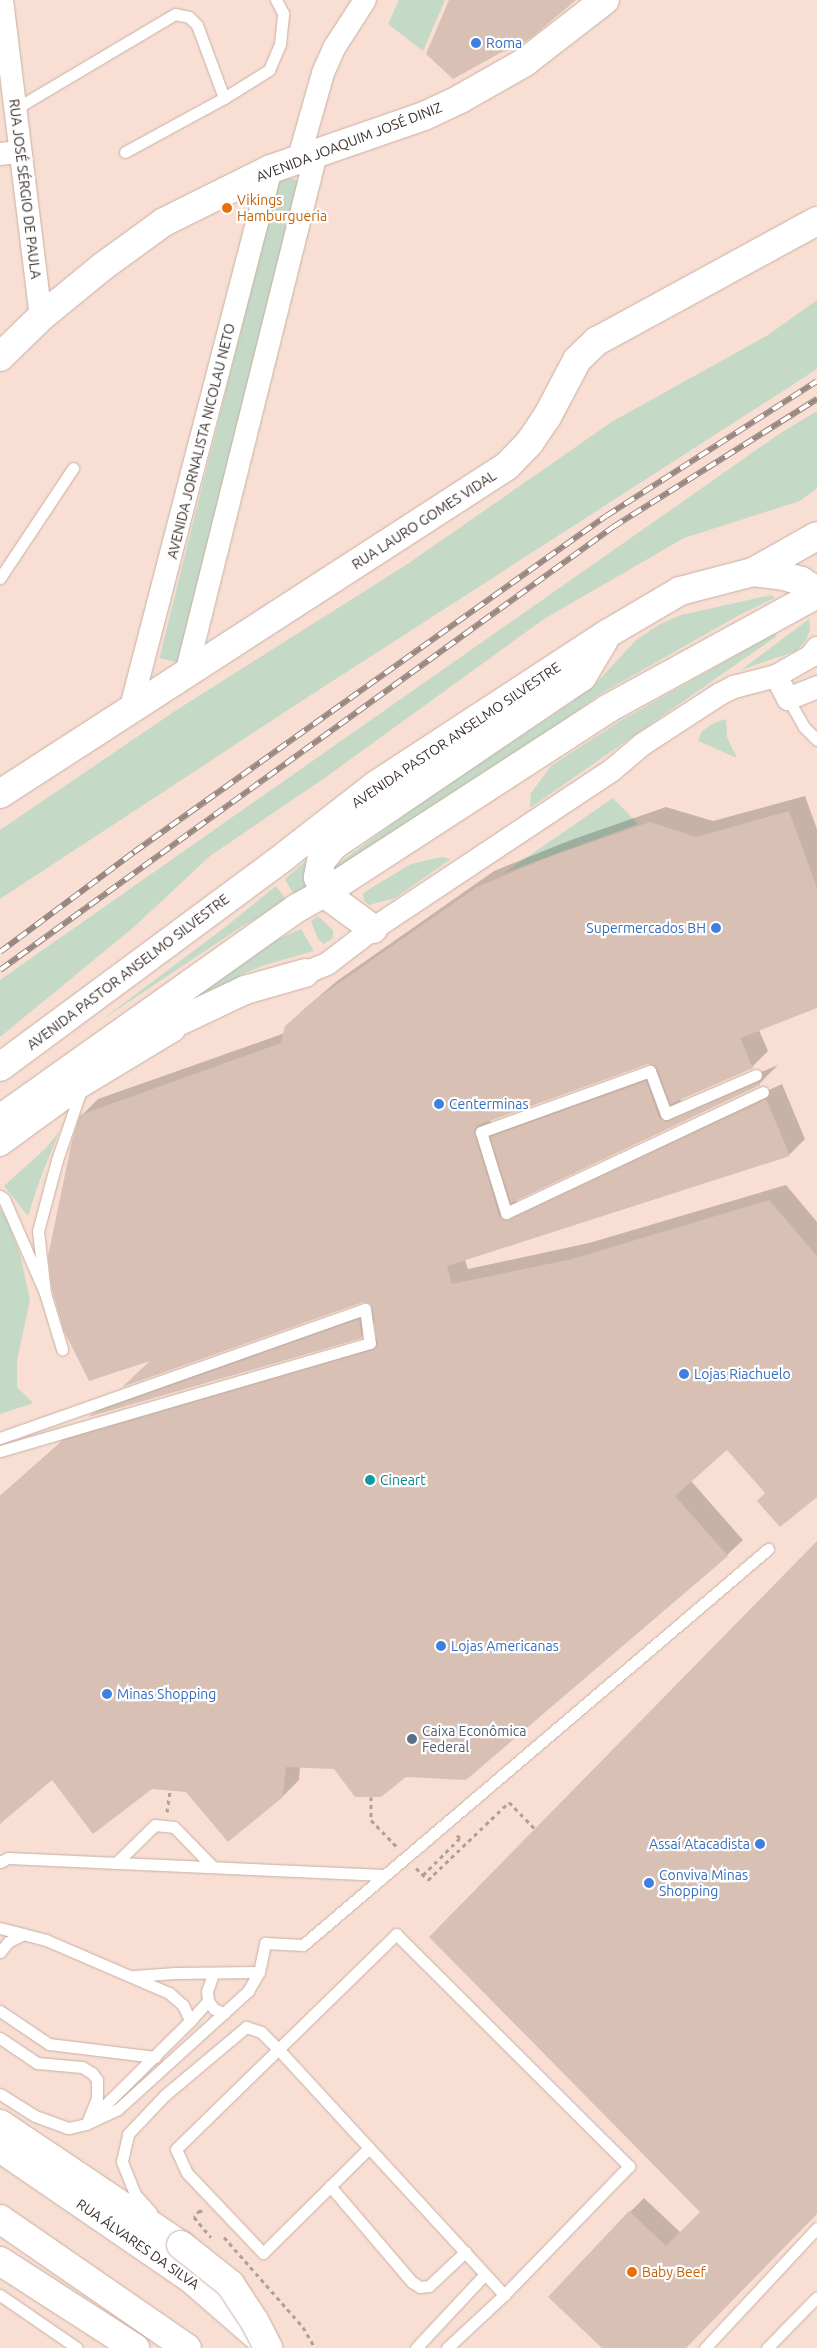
<!DOCTYPE html>
<meta charset="utf-8">
<style>
body{margin:0}
#map{position:relative;width:817px;height:2348px;overflow:hidden;background:#f9dfd3;font-family:Ubuntu,sans-serif}
div>[style]{position:absolute}
[style*='--x']{left:calc(var(--x)*1px);top:calc(var(--y)*1px);width:calc(var(--w)*1px);rotate:calc(var(--a)*1deg)}
.green>*{inset:0;background:#c4dac7;transform-origin:0 0}
.shadow>*{inset:0;background:#0003}
.building>*{inset:0;background:#d8c0b4}
.path>*{height:3px;margin-top:-1.5px;transform-origin:0;background:repeating-linear-gradient(90deg,#b29e95 0 4px,transparent 0 8px)}
.roads{filter:drop-shadow(0 0 1px #c7afa3) drop-shadow(0 0 1px #c7afa3)}
.lane>*{height:11px;margin:-5.5px;padding:0 5.5px;transform-origin:5.5px;border-radius:5.5px;background:#fff}
.street>*{height:22px;margin:-11px;padding:0 11px;transform-origin:11px;border-radius:11px;background:#fff}
.secondary>*{height:28px;margin:-14px;padding:0 14px;transform-origin:14px;border-radius:14px;background:#fff}
.highway>*{height:28px;margin:-14px;padding:0 14px;transform-origin:14px;border-radius:14px;background:#fff}
.rail>*{height:5.5px;margin-top:-2.75px;transform-origin:0;background:repeating-linear-gradient(90deg,#fff 0 11px,#998880 0 22px);box-sizing:border-box;border-block:1px solid #998880}
.bridges{filter:drop-shadow(0 0 1px #c7afa3) drop-shadow(0 0 1px #c7afa3)}
.secondary-bridge>*{height:28px;margin:-14px;padding:0 14px;transform-origin:14px;border-radius:14px;background:#fff}
.dots>*{width:14px;height:14px;translate:-50% -50%;box-sizing:border-box;border:2px solid #fff;border-radius:50%}
span{translate:-50% -50%;white-space:nowrap;text-align:center;line-height:1.15;-webkit-text-stroke:4.5px #fff;paint-order:stroke}
.shop-label{font-size:14px;color:#366cbe}
.left{translate:0 -50%;text-align:left}
.right{translate:-100% -50%;text-align:right}
.street-label{font-size:14px;color:#3b312d}
.food-label{font-size:14px;color:#c56008}
.culture-label{font-size:14px;color:#0d838f}
.service-label{font-size:14px;color:#4e5e75}
</style>
<div id="map">
<div class="green">
<i style="clip-path:polygon(399px 0,445px 0,423px 51px,388px 24px)"></i>
<i style="left:301px;top:181px;width:497px;height:22px;rotate:104deg"></i>
<i style="clip-path:polygon(817px 300px,817px 369px,314px 693px,0 899px,0 830px,178px 709px,409px 563px,613px 421px,768px 335px)"></i>
<i style="clip-path:polygon(817px 411px,817px 488px,800px 501px,684px 538px,544px 619px,326px 777px,210px 856px,134px 927px,0 1037px,0 980px,779px 434px)"></i>
<i style="clip-path:polygon(771px 595px,775px 598px,743px 613px,602px 693px,504px 763px,332px 874px,334px 867px,423px 801px,568px 705px,597px 682px,636px 640px,660px 624px,681px 615px)"></i>
<i style="clip-path:polygon(809px 619px,810px 630px,805px 642px,796px 651px,741px 670px)"></i>
<i style="clip-path:polygon(774px 634px,777px 636px,530px 808px,531px 793px,551px 766px,620px 721px)"></i>
<i style="clip-path:polygon(726px 719px,727px 737px,737px 758px,698px 741px,702px 731px,714px 723px)"></i>
<i style="clip-path:polygon(613px 798px,638px 824px,504px 873px)"></i>
<i style="clip-path:polygon(442px 857px,451px 859px,395px 898px,369px 905px,364px 901px,363px 893px,411px 864px)"></i>
<i style="clip-path:polygon(307px 860px,308px 889px,295px 897px,285px 879px)"></i>
<i style="clip-path:polygon(276px 886px,287px 901px,241px 927px,100px 1021px,224px 928px)"></i>
<i style="clip-path:polygon(318px 916px,333px 930px,333px 938px,324px 944px,318px 939px,311px 921px)"></i>
<i style="clip-path:polygon(301px 929px,314px 951px,265px 965px,240px 975px,242px 982px,170px 1014px,276px 940px)"></i>
<i style="clip-path:polygon(59px 1132px,39px 1182px,28px 1216px,4px 1186px,46px 1148px)"></i>
<i style="clip-path:polygon(0 1208px,8px 1222px,20px 1254px,30px 1300px,17px 1361px,17px 1387px,33px 1403px,0 1414px)"></i>
</div>
<div class="shadow">
<i style="clip-path:polygon(evenodd,805px 796px,817px 829px,817px 1006px,759px 1030px,768px 1051px,752px 1067px,679px 1099px,685px 1104px,778px 1065px,759px 1084px,514px 1199px,522px 1205px,782px 1084px,805px 1139px,790px 1154px,465px 1260px,468px 1269px,589px 1243px,786px 1185px,817px 1222px,817px 1495px,767px 1493px,727px 1448px,691px 1481px,743px 1540px,727px 1555px,334px 1768px,300px 1767px,299px 1780px,283px 1796px,187px 1790px,52px 1778px,0 1823px,0 1496px,80px 1425px,378px 1338px,375px 1322px,361px 1337px,93px 1415px,109px 1399px,373px 1306px,371px 1303px,363px 1301px,153px 1359px,82px 1115px,98px 1099px,285px 1033px,286px 1027px,302px 1011px,337px 981px,494px 871px,571px 840px,666px 807px,713px 821px,805px 796px,648px 1062px,655px 1066px,510px 1118px,495px 1134px,490px 1119px,648px 1062px)"></i>
<i style="clip-path:polygon(817px 1543px,817px 2213px,685px 2348px,603px 2348px,630px 2212px,644px 2198px,681px 2233px,702px 2212px)"></i>
</div>
<div class="building">
<i style="clip-path:polygon(449px 0,576px 0,532px 37px,512px 50px,502px 52px,453px 79px,426px 54px)"></i>
<i style="clip-path:polygon(789px 811px,817px 888px,817px 1008px,740px 1038px,753px 1068px,670px 1104px,657px 1068px,648px 1064px,478px 1125px,474px 1131px,499px 1215px,506px 1220px,766px 1099px,790px 1156px,447px 1266px,452px 1284px,572px 1259px,769px 1200px,817px 1256px,817px 1497px,780px 1527px,757px 1501px,765px 1493px,727px 1450px,675px 1496px,728px 1556px,466px 1780px,406px 1777px,381px 1797px,355px 1797px,334px 1769px,286px 1767px,283px 1797px,228px 1842px,186px 1792px,152px 1789px,93px 1834px,52px 1780px,0 1824px,0 1497px,63px 1440px,372px 1350px,377px 1345px,372px 1307px,370px 1304px,363px 1302px,122px 1387px,150px 1361px,89px 1381px,64px 1331px,52px 1289px,48px 1256px,72px 1141px,80px 1115px,281px 1043px,285px 1026px,319px 997px,477px 887px,554px 855px,650px 822px,696px 837px)"></i>
<i style="clip-path:polygon(646px 1081px,659px 1117px,666px 1121px,759px 1082px,760px 1085px,511px 1203px,490px 1137px)"></i>
<i style="clip-path:polygon(359px 1319px,362px 1338px,88px 1417px,93px 1413px)"></i>
<i style="clip-path:polygon(817px 1541px,817px 2214px,686px 2348px,602px 2348px,548px 2297px,629px 2211px,666px 2246px,700px 2212px,429px 1937px)"></i>
</div>
<div class="path">
<i style="--x:371;--y:1797;--w:23;--a:90"></i>
<i style="--x:371;--y:1820;--w:37;--a:46"></i>
<i style="--x:167;--y:1812;--w:22;--a:-82"></i>
<i style="--x:416;--y:1868;--w:17;--a:45"></i>
<i style="--x:428;--y:1880;--w:112;--a:-43.9"></i>
<i style="--x:509;--y:1802;--w:37;--a:46"></i>
<i style="--x:423;--y:1875;--w:52;--a:-45"></i>
<i style="--x:460;--y:1838;--w:7;--a:-135"></i>
<i style="--x:202;--y:2212;--w:3;--a:-135"></i>
<i style="--x:200;--y:2210;--w:9;--a:131"></i>
<i style="--x:194;--y:2217;--w:26;--a:50"></i>
<i style="--x:224;--y:2237;--w:120;--a:48.7"></i>
<i style="--x:303;--y:2327;--w:24;--a:60"></i>
</div>
<div class="roads">
<div class="lane">
<i style="--x:15;--y:109;--w:186;--a:-30.7"></i>
<i style="--x:175;--y:14;--w:14;--a:12"></i>
<i style="--x:189;--y:17;--w:11;--a:45"></i>
<i style="--x:197;--y:25;--w:78;--a:69.7"></i>
<i style="--x:224;--y:98;--w:53;--a:-31.9"></i>
<i style="--x:269;--y:70;--w:28;--a:-67"></i>
<i style="--x:280;--y:44;--w:31;--a:-84"></i>
<i style="--x:283;--y:13;--w:15;--a:-118"></i>
<i style="--x:125;--y:152;--w:113;--a:-28.6"></i>
<i style="--x:0;--y:578;--w:132;--a:-56.4"></i>
<i style="--x:788;--y:699;--w:32;--a:60"></i>
<i style="--x:804;--y:727;--w:18;--a:45"></i>
<i style="--x:756;--y:1075;--w:98;--a:156.6"></i>
<i style="--x:666;--y:1114;--w:46;--a:-110.4"></i>
<i style="--x:650;--y:1071;--w:180;--a:160.2"></i>
<i style="--x:481;--y:1132;--w:85;--a:72.8"></i>
<i style="--x:506;--y:1213;--w:284;--a:-25.2"></i>
<i style="--x:0;--y:1196;--w:5;--a:37"></i>
<i style="--x:4;--y:1199;--w:103;--a:66.4"></i>
<i style="--x:45;--y:1293;--w:59;--a:73.1"></i>
<i style="--x:45;--y:1293;--w:62;--a:-96.4"></i>
<i style="--x:38;--y:1231;--w:73;--a:-75"></i>
<i style="--x:57;--y:1160;--w:74;--a:-71.1"></i>
<i style="--x:0;--y:1438;--w:387;--a:-19.5"></i>
<i style="--x:365;--y:1309;--w:34;--a:82"></i>
<i style="--x:370;--y:1343;--w:385;--a:163.7"></i>
<i style="--x:0;--y:1862;--w:9;--a:-27"></i>
<i style="--x:8;--y:1858;--w:376;--a:2.6"></i>
<i style="--x:116;--y:1863;--w:54;--a:-44.3"></i>
<i style="--x:155;--y:1825;--w:19;--a:6"></i>
<i style="--x:174;--y:1827;--w:56;--a:45.7"></i>
<i style="--x:0;--y:1928;--w:48;--a:14.6"></i>
<i style="--x:46;--y:1940;--w:134;--a:23.3"></i>
<i style="--x:169;--y:1993;--w:18;--a:41"></i>
<i style="--x:183;--y:2005;--w:17;--a:66"></i>
<i style="--x:190;--y:2021;--w:146;--a:135.3"></i>
<i style="--x:86;--y:2124;--w:18;--a:167"></i>
<i style="--x:68;--y:2128;--w:35;--a:-160"></i>
<i style="--x:35;--y:2116;--w:41;--a:-147.8"></i>
<i style="--x:0;--y:1952;--w:13;--a:-51"></i>
<i style="--x:8;--y:1942;--w:17;--a:-28"></i>
<i style="--x:213;--y:1974;--w:18;--a:109"></i>
<i style="--x:207;--y:1991;--w:10;--a:84"></i>
<i style="--x:208;--y:2001;--w:10;--a:53"></i>
<i style="--x:214;--y:2009;--w:11;--a:22"></i>
<i style="--x:134;--y:1976;--w:41;--a:-4.2"></i>
<i style="--x:175;--y:1973;--w:84;--a:-0.7"></i>
<i style="--x:0;--y:2011;--w:59;--a:34"></i>
<i style="--x:49;--y:2044;--w:107;--a:7"></i>
<i style="--x:190;--y:2021;--w:27;--a:-48"></i>
<i style="--x:0;--y:2038;--w:45;--a:34"></i>
<i style="--x:37;--y:2063;--w:45;--a:5.1"></i>
<i style="--x:82;--y:2067;--w:12;--a:31"></i>
<i style="--x:92;--y:2073;--w:9;--a:54"></i>
<i style="--x:97;--y:2080;--w:18;--a:90"></i>
<i style="--x:97;--y:2098;--w:24;--a:112"></i>
<i style="--x:86;--y:2124;--w:35;--a:-25"></i>
<i style="--x:118;--y:2109;--w:176;--a:-42.2"></i>
<i style="--x:248;--y:1991;--w:22;--a:-60"></i>
<i style="--x:259;--y:1972;--w:30;--a:-78"></i>
<i style="--x:265;--y:1943;--w:38;--a:3"></i>
<i style="--x:303;--y:1945;--w:611;--a:-40.42"></i>
<i style="--x:369;--y:2148;--w:149;--a:135.3"></i>
<i style="--x:263;--y:2253;--w:110;--a:-133.5"></i>
<i style="--x:187;--y:2173;--w:26;--a:-115"></i>
<i style="--x:176;--y:2149;--w:308;--a:-44.3"></i>
<i style="--x:396;--y:1934;--w:329;--a:44.9"></i>
<i style="--x:629;--y:2166;--w:180;--a:134.1"></i>
<i style="--x:504;--y:2295;--w:78;--a:137.1"></i>
<i style="--x:330;--y:2186;--w:126;--a:49.5"></i>
<i style="--x:412;--y:2282;--w:9;--a:32"></i>
<i style="--x:420;--y:2287;--w:9;--a:-6"></i>
<i style="--x:429;--y:2286;--w:50;--a:-43.4"></i>
<i style="--x:151;--y:2212;--w:24;--a:-132"></i>
<i style="--x:135;--y:2194;--w:35;--a:-112"></i>
<i style="--x:122;--y:2161;--w:28;--a:-77"></i>
<i style="--x:128;--y:2134;--w:54;--a:-46.5"></i>
<i style="--x:165;--y:2095;--w:106;--a:-40"></i>
<i style="--x:246;--y:2027;--w:16;--a:18"></i>
<i style="--x:261;--y:2032;--w:25;--a:45"></i>
<i style="--x:279;--y:2050;--w:333;--a:47.4"></i>
<i style="--x:0;--y:2295;--w:93;--a:34.5"></i>
<i style="--x:416;--y:2348;--w:101;--a:-47"></i>
<i style="--x:705;--y:2348;--w:164;--a:-47"></i>
<i style="--x:767;--y:2348;--w:71;--a:-45.6"></i>
</div>
<div class="street">
<i style="--x:2;--y:0;--w:319;--a:83"></i>
<i style="--x:0;--y:154;--w:20;--a:-6"></i>
<i style="--x:298;--y:161;--w:91;--a:-74.1"></i>
<i style="--x:323;--y:73;--w:27;--a:-66"></i>
<i style="--x:334;--y:48;--w:57;--a:-57.1"></i>
<i style="--x:186;--y:674;--w:536;--a:-75.96"></i>
<i style="--x:776;--y:676;--w:26;--a:62"></i>
<i style="--x:788;--y:699;--w:31;--a:-22"></i>
<i style="--x:130;--y:711;--w:560;--a:-75.42"></i>
<i style="--x:290;--y:979;--w:40;--a:-22"></i>
<i style="--x:327;--y:964;--w:58;--a:-37.3"></i>
<i style="--x:373;--y:929;--w:286;--a:-33.6"></i>
<i style="--x:611;--y:771;--w:42;--a:-40.2"></i>
<i style="--x:643;--y:744;--w:92;--a:-33"></i>
<i style="--x:720;--y:694;--w:16;--a:-27"></i>
<i style="--x:734;--y:687;--w:43;--a:-14.7"></i>
<i style="--x:776;--y:676;--w:40;--a:-29.7"></i>
<i style="--x:811;--y:656;--w:10;--a:-53"></i>
<i style="--x:0;--y:1145;--w:102;--a:-35.9"></i>
<i style="--x:83;--y:1085;--w:106;--a:-31.1"></i>
</div>
<div class="secondary">
<i style="--x:0;--y:357;--w:57;--a:-44.3"></i>
<i style="--x:41;--y:317;--w:79;--a:-39.3"></i>
<i style="--x:102;--y:267;--w:77;--a:-36"></i>
<i style="--x:164;--y:222;--w:119;--a:-26.4"></i>
<i style="--x:271;--y:169;--w:162;--a:-19.1"></i>
<i style="--x:424;--y:116;--w:40;--a:-25"></i>
<i style="--x:460;--y:99;--w:75;--a:-29.6"></i>
<i style="--x:525;--y:62;--w:101;--a:-37.8"></i>
<i style="--x:753;--y:572;--w:31;--a:7"></i>
<i style="--x:784;--y:576;--w:18;--a:16"></i>
<i style="--x:801;--y:581;--w:19;--a:32"></i>
<i style="--x:0;--y:794;--w:604;--a:-32.9"></i>
<i style="--x:507;--y:466;--w:33;--a:-46"></i>
<i style="--x:530;--y:442;--w:30;--a:-56"></i>
<i style="--x:547;--y:417;--w:64;--a:-62.2"></i>
<i style="--x:577;--y:360;--w:28;--a:-44"></i>
<i style="--x:597;--y:341;--w:251;--a:-28.6"></i>
<i style="--x:373;--y:929;--w:61;--a:-143.7"></i>
<i style="--x:324;--y:893;--w:17;--a:-111"></i>
<i style="--x:318;--y:877;--w:16;--a:-79"></i>
<i style="--x:321;--y:861;--w:19;--a:-51"></i>
<i style="--x:333;--y:846;--w:301;--a:-34.2"></i>
<i style="--x:582;--y:677;--w:43;--a:-59.3"></i>
<i style="--x:129;--y:1037;--w:46;--a:-16.5"></i>
<i style="--x:173;--y:1024;--w:80;--a:-25.3"></i>
<i style="--x:245;--y:990;--w:62;--a:-15.8"></i>
<i style="--x:0;--y:1067;--w:356;--a:-36.5"></i>
<i style="--x:286;--y:855;--w:114;--a:-37.9"></i>
<i style="--x:376;--y:785;--w:276;--a:-33.2"></i>
<i style="--x:607;--y:634;--w:85;--a:-30.5"></i>
<i style="--x:680;--y:591;--w:75;--a:-14.6"></i>
<i style="--x:753;--y:572;--w:73;--a:-29.4"></i>
<i style="--x:0;--y:1119;--w:364;--a:-35.4"></i>
<i style="--x:297;--y:908;--w:31;--a:-29"></i>
<i style="--x:324;--y:893;--w:338;--a:-33"></i>
<i style="--x:607;--y:709;--w:239;--a:-28.7"></i>
<i style="--x:0;--y:2124;--w:218;--a:33.8"></i>
<i style="--x:0;--y:2148;--w:230;--a:34.4"></i>
<i style="--x:190;--y:2278;--w:98;--a:40.9"></i>
<i style="--x:0;--y:2261;--w:161;--a:32.8"></i>
</div>
<div class="highway">
<i style="--x:0;--y:2219;--w:227;--a:34.6"></i>
</div>
</div>
<div class="rail">
<i style="--x:0;--y:952;--w:167;--a:-36.7"></i>
<i style="--x:134;--y:852;--w:579;--a:-35.45"></i>
<i style="--x:606;--y:516;--w:250;--a:-32.6"></i>
<i style="--x:0;--y:970;--w:756;--a:-35.85"></i>
<i style="--x:613;--y:527;--w:241;--a:-32.1"></i>
</div>
<div class="bridges">
<div class="secondary-bridge">
<i style="--x:181;--y:2245;--w:63;--a:38.5"></i>
<i style="--x:230;--y:2284;--w:45;--a:56.7"></i>
<i style="--x:255;--y:2322;--w:29;--a:63"></i>
</div>
</div>
<div class="dots">
<i style="left:476px;top:43px;background:#3f7fe0"></i>
<i style="left:227px;top:208px;background:#e8710a"></i>
<i style="left:716px;top:928px;background:#3f7fe0"></i>
<i style="left:439px;top:1104px;background:#3f7fe0"></i>
<i style="left:684px;top:1374px;background:#3f7fe0"></i>
<i style="left:370px;top:1480px;background:#0f9aa8"></i>
<i style="left:441px;top:1646px;background:#3f7fe0"></i>
<i style="left:107px;top:1694px;background:#3f7fe0"></i>
<i style="left:412px;top:1739px;background:#5c6f8a"></i>
<i style="left:760px;top:1844px;background:#3f7fe0"></i>
<i style="left:649px;top:1883px;background:#3f7fe0"></i>
<i style="left:632px;top:2272px;background:#e8710a"></i>
</div>
<div class="shop-label">
<span class="left" style="left:486px;top:43px">Roma</span>
<span class="right" style="left:706px;top:928px">Supermercados BH</span>
<span class="left" style="left:449px;top:1104px">Centerminas</span>
<span class="left" style="left:694px;top:1374px">Lojas Riachuelo</span>
<span class="left" style="left:451px;top:1646px">Lojas Americanas</span>
<span class="left" style="left:117px;top:1694px">Minas Shopping</span>
<span class="right" style="left:750px;top:1844px">Assaí Atacadista</span>
<span class="left" style="left:659px;top:1883px">Conviva Minas<br>Shopping</span>
</div>
<div class="street-label">
<span style="left:349px;top:142px;rotate:-21deg">AVENIDA JOAQUIM JOSÉ DINIZ</span>
<span style="left:25px;top:189px;rotate:83deg">RUA JOSÉ SÉRGIO DE PAULA</span>
<span style="left:201px;top:441px;rotate:-76deg">AVENIDA JORNALISTA NICOLAU NETO</span>
<span style="left:424px;top:520px;rotate:-33deg">RUA LAURO GOMES VIDAL</span>
<span style="left:456px;top:735px;rotate:-34deg">AVENIDA PASTOR ANSELMO SILVESTRE</span>
<span style="left:128px;top:972px;rotate:-37deg">AVENIDA PASTOR ANSELMO SILVESTRE</span>
<span style="left:138px;top:2244px;rotate:35deg">RUA ÁLVARES DA SILVA</span>
</div>
<div class="food-label">
<span class="left" style="left:237px;top:208px">Vikings<br>Hamburgueria</span>
<span class="left" style="left:642px;top:2272px">Baby Beef</span>
</div>
<div class="culture-label">
<span class="left" style="left:380px;top:1480px">Cineart</span>
</div>
<div class="service-label">
<span class="left" style="left:422px;top:1739px">Caixa Econômica<br>Federal</span>
</div>
</div>
